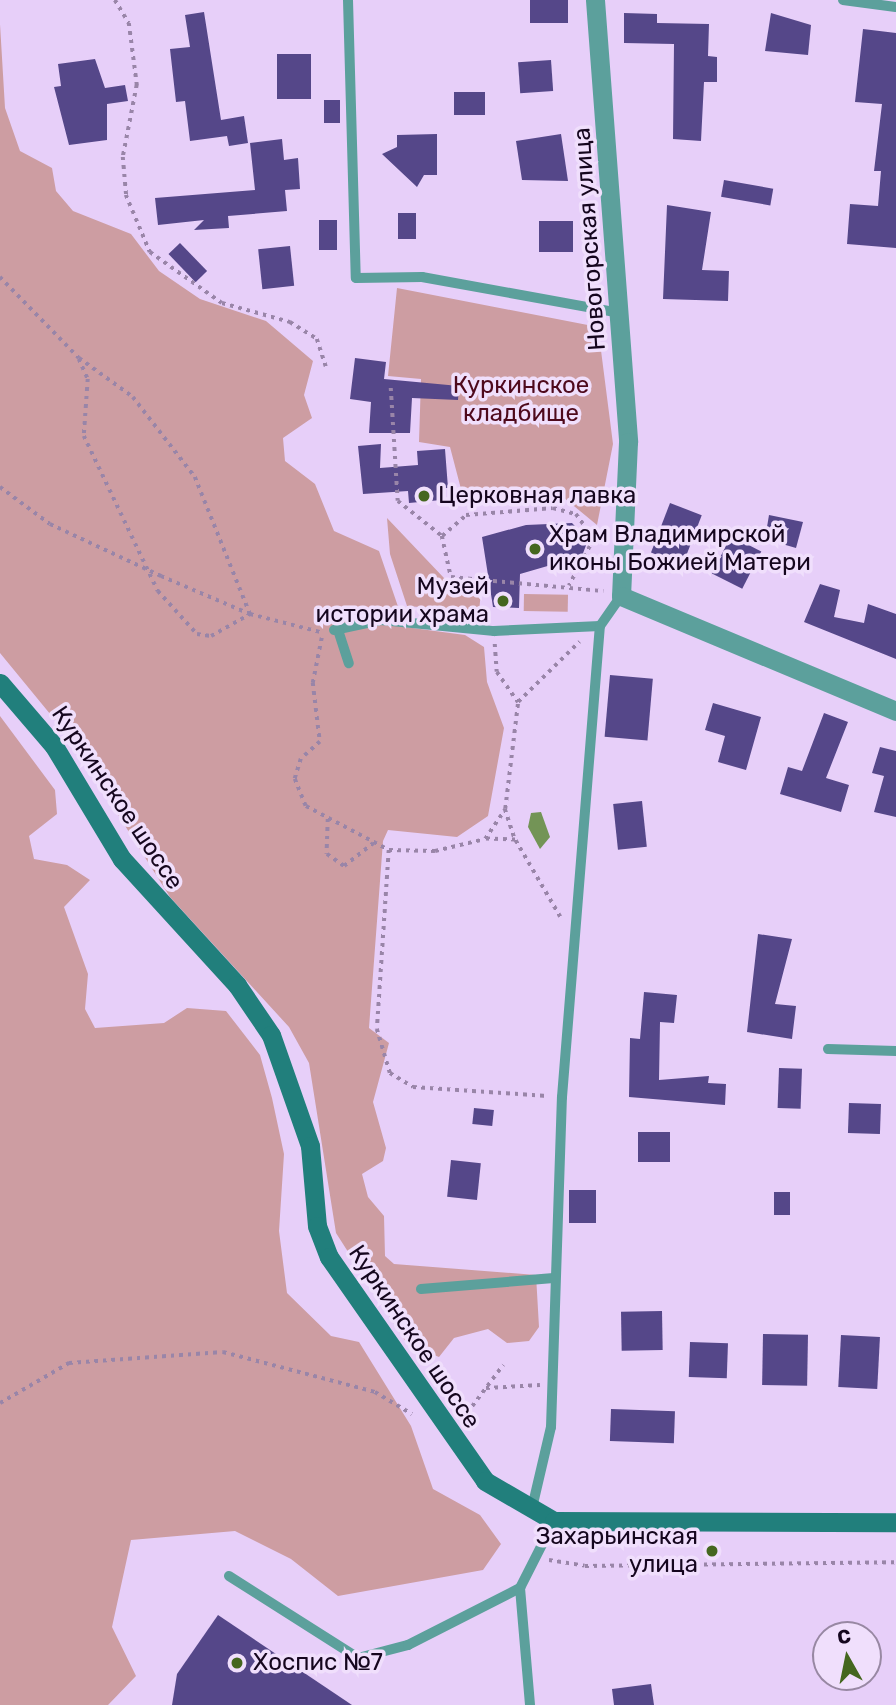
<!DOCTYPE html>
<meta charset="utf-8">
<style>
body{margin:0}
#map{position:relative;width:896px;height:1705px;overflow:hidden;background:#e7cff9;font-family:Rubik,sans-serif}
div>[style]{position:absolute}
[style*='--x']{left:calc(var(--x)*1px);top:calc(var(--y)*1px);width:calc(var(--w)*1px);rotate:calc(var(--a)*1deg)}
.green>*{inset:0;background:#cd9da2;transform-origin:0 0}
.water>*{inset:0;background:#739456}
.building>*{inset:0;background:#554789;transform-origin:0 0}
.path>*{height:3.5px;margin-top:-1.75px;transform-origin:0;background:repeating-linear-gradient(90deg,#9985a8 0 3.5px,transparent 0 8.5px)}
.service>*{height:10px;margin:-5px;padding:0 5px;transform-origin:5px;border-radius:5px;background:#5ca09c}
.minor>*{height:19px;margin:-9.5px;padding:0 9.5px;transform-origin:9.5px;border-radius:9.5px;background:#5ca09c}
.secondary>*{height:19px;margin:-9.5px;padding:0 9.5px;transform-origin:9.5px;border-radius:9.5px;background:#217f7c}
.dots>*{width:19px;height:19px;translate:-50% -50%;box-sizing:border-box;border:4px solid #f0dffc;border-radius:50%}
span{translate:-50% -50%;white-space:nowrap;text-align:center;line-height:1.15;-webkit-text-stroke:7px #f0dffc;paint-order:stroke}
.street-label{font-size:24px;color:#15061e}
.park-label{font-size:24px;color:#4e091c}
.poi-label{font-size:24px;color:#15061e}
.left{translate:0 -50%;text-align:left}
.right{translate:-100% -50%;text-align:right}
.north{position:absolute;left:812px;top:1621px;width:70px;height:70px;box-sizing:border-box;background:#f0dffc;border:2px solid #9888a3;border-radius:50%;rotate:351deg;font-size:19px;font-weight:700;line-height:28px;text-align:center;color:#15061e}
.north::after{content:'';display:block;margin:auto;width:24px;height:32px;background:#45671f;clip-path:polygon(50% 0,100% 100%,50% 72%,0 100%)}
</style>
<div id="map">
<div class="green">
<i style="clip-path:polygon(0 24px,5px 108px,20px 151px,52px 168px,56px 191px,73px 211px,131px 234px,159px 271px,200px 299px,266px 321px,313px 361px,304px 395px,312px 418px,283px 438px,285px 461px,315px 484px,334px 531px,379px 551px,405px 627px,465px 635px,484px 647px,487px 682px,504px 728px,488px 816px,457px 837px,388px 830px,383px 841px,369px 1028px,389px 1043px,373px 1102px,386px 1148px,383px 1161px,362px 1174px,368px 1197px,384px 1216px,385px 1256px,394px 1264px,536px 1275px,539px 1327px,529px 1341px,507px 1343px,488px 1329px,454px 1338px,439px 1357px,407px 1344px,336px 1233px,309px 1063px,289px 1027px,170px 897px,69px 737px,0 653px)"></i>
<i style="clip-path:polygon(397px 288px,598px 327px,613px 444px,597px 525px,563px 497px,461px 489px,450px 447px,419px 442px,421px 379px,388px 376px)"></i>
<i style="clip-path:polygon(387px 518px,444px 578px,481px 591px,479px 612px,407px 606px,390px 554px)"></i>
<i style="left:524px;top:594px;width:44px;height:17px;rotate:1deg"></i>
<i style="clip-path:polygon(0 716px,55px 790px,57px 814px,29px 836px,34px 859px,67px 865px,90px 880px,64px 907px,88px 974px,85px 1009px,95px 1028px,164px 1023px,187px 1008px,226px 1011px,260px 1055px,272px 1098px,284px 1154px,279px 1231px,287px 1293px,331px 1336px,359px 1342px,411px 1426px,433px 1489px,480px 1515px,501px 1544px,483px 1570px,338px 1596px,291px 1559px,235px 1531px,131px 1540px,112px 1627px,136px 1676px,108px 1705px,0 1705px)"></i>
</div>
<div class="water">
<i style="clip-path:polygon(541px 812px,550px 837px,540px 849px,528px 827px,531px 813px)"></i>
</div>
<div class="building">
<i style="left:530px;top:0;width:38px;height:23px"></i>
<i style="clip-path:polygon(204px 12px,221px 120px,244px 116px,248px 143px,229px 146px,227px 136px,190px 141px,185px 101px,176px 102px,170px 49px,190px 47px,185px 15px)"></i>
<i style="clip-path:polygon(624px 13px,657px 14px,657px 23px,709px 24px,708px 56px,717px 57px,717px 82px,704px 82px,701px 141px,673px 139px,674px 44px,624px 43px)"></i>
<i style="clip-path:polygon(771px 13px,811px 25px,808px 55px,765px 51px)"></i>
<i style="clip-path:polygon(863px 29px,896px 33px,896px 248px,847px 244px,850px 204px,878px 206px,881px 171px,874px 171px,882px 104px,855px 102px)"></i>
<i style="left:277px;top:54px;width:34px;height:45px"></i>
<i style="clip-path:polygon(95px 59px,105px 88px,125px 85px,128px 101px,107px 104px,107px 140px,69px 145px,54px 87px,61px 86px,58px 64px)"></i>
<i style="left:551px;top:60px;width:31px;height:33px;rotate:86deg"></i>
<i style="left:454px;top:92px;width:31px;height:23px"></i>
<i style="left:324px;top:100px;width:16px;height:23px"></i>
<i style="clip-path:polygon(437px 134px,437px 175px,424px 175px,417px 187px,382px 154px,397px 147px,397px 135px)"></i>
<i style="clip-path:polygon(561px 134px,568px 181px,522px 180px,516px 141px)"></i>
<i style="clip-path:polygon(282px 139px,284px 160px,298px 158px,300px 189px,285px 190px,287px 211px,228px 216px,229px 228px,194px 230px,204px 220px,158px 225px,155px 198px,255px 190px,250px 143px)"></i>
<i style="left:724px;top:180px;width:50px;height:17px;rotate:10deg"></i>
<i style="clip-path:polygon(667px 205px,711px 212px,702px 270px,729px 271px,728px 301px,663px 299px)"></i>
<i style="left:398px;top:213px;width:18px;height:26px"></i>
<i style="left:319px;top:220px;width:18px;height:30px"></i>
<i style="left:573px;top:221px;width:31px;height:34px;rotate:90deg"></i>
<i style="left:180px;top:243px;width:39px;height:16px;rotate:46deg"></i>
<i style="left:290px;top:246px;width:40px;height:32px;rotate:84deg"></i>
<i style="clip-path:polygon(355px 358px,386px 362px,384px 379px,459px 386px,458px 400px,412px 398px,410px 433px,369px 433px,371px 402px,350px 399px)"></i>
<i style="clip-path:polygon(381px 444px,380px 468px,418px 465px,417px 451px,445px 449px,448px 488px,440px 488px,441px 500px,409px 503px,408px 491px,363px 494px,358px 446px)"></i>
<i style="left:670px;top:503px;width:34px;height:53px;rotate:21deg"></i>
<i style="clip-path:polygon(769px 515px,803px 522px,796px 548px,765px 539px)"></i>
<i style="clip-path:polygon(572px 523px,588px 540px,582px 556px,520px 574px,519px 608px,493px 607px,482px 537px,526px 525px)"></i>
<i style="left:731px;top:536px;width:34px;height:42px;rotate:27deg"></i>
<i style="clip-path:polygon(820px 584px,840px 590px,834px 617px,864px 623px,868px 604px,896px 614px,896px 659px,804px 622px)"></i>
<i style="left:610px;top:675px;width:43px;height:62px;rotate:5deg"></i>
<i style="clip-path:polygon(713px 703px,761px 717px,746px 770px,718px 762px,725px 736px,705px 730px)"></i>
<i style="clip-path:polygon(824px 713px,848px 722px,826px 778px,849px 785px,841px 812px,780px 794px,788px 767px,802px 771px)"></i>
<i style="clip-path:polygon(880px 747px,896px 751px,896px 817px,874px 812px,884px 776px,872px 773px)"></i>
<i style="left:642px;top:801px;width:46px;height:29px;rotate:84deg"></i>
<i style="clip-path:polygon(758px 934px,792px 939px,775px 1004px,796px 1006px,792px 1039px,747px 1032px)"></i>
<i style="clip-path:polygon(644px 992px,677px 995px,674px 1023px,660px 1022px,659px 1080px,709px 1076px,708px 1083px,726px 1084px,725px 1105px,629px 1097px,630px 1038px,640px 1039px)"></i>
<i style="left:779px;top:1068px;width:23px;height:40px;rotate:2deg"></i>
<i style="left:849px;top:1103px;width:32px;height:30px;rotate:2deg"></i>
<i style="left:474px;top:1108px;width:20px;height:16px;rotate:6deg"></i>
<i style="left:638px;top:1132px;width:32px;height:30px"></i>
<i style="left:451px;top:1160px;width:30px;height:37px;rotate:6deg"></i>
<i style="left:569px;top:1190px;width:27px;height:33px"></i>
<i style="left:774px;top:1192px;width:16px;height:23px"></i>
<i style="left:662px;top:1311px;width:39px;height:41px;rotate:89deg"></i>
<i style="left:763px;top:1334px;width:45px;height:51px;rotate:1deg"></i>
<i style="left:841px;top:1335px;width:39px;height:52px;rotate:3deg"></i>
<i style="left:690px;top:1342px;width:38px;height:35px;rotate:2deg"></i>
<i style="left:611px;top:1409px;width:64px;height:32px;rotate:2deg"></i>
<i style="clip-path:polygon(218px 1615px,352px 1705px,172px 1705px,177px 1674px)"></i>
<i style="clip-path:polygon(651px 1684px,654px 1705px,614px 1705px,612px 1689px)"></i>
</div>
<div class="path">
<i style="--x:115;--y:0;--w:27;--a:59"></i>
<i style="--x:129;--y:23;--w:63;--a:82.6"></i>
<i style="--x:137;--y:85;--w:73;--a:101"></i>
<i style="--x:123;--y:157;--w:38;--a:85"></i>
<i style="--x:126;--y:195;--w:62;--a:67.2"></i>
<i style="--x:150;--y:252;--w:88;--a:35.3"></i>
<i style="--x:222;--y:303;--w:71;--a:15.6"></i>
<i style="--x:290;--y:322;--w:32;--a:32"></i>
<i style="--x:317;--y:339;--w:29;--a:72"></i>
<i style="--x:0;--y:277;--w:113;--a:45.7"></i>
<i style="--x:79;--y:358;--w:67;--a:35.8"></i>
<i style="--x:133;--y:397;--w:101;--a:52.2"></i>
<i style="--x:195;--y:477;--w:148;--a:68.1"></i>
<i style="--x:79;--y:359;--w:22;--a:66"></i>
<i style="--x:88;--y:379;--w:57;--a:94"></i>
<i style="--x:84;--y:436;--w:172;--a:64.5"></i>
<i style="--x:158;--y:591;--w:58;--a:47.8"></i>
<i style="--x:197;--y:634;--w:14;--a:8"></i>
<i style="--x:211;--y:636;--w:45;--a:-29.4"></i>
<i style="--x:391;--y:388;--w:113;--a:86.5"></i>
<i style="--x:398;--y:501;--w:56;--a:38.5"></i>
<i style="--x:442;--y:536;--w:42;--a:77.6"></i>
<i style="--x:451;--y:577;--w:153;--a:5.3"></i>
<i style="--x:0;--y:487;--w:62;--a:36.5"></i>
<i style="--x:50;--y:524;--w:123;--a:25.1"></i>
<i style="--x:161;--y:576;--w:97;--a:23.1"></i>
<i style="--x:250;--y:614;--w:72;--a:14.4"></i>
<i style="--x:442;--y:536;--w:32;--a:-41"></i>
<i style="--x:466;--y:515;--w:87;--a:-4.6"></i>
<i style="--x:553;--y:508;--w:24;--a:15"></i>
<i style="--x:576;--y:514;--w:31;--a:54"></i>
<i style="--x:594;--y:539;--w:53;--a:118"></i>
<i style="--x:322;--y:638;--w:46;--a:101.3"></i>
<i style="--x:313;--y:683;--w:59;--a:83.2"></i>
<i style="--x:320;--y:742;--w:25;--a:138"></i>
<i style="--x:301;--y:759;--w:21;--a:107"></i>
<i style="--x:295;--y:779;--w:29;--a:68"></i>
<i style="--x:306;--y:806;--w:94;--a:27.9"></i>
<i style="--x:389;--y:850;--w:46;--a:1.2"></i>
<i style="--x:435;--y:851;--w:51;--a:-13.5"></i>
<i style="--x:495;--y:644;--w:28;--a:86"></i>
<i style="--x:497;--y:672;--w:37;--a:55"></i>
<i style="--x:505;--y:809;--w:33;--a:72"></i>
<i style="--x:328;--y:819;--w:35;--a:92"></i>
<i style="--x:327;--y:854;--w:21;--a:35"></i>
<i style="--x:344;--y:866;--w:37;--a:-38"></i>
<i style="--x:389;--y:850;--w:179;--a:93.8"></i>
<i style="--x:377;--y:1029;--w:46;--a:73.5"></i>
<i style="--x:390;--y:1073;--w:27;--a:31"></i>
<i style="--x:413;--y:1087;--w:134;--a:3.8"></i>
<i style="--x:560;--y:917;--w:89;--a:-120.3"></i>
<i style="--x:515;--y:840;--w:30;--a:-178"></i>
<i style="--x:485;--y:839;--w:36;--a:-56"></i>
<i style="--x:505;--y:809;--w:108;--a:-83.1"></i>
<i style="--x:518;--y:702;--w:86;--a:-44.5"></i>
<i style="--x:486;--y:1388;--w:54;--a:-3.2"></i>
<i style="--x:0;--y:1403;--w:80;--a:-30.1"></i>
<i style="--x:69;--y:1363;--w:154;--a:-4.1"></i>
<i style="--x:223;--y:1352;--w:157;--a:14.7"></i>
<i style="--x:375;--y:1392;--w:43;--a:30.7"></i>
<i style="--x:467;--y:1413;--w:60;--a:-53.1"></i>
<i style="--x:549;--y:1560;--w:36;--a:9"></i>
<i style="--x:585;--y:1566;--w:311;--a:-0.7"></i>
</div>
<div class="service">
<i style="--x:348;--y:0;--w:278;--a:88.4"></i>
<i style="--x:356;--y:278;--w:66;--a:-0.9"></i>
<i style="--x:422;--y:277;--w:202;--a:10.3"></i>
<i style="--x:843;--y:0;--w:53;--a:7.5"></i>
<i style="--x:334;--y:630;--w:48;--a:-12"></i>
<i style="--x:381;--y:620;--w:114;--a:5.6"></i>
<i style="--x:494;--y:631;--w:106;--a:-2.7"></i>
<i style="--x:338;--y:630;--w:35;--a:72"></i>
<i style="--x:828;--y:1049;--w:68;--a:1.7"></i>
<i style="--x:421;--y:1289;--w:133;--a:-4.7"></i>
<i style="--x:532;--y:1508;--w:83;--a:-76.8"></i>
<i style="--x:551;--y:1427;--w:330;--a:-88.1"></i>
<i style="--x:562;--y:1097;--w:473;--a:-85.4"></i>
<i style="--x:600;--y:626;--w:37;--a:-55"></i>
<i style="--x:229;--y:1576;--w:153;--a:32.4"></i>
<i style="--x:358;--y:1658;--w:52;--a:-14.6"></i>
<i style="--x:408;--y:1645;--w:126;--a:-27"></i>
<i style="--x:520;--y:1588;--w:75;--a:-63.1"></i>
<i style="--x:520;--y:1588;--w:117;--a:85.1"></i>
</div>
<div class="minor">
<i style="--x:595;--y:0;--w:443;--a:85.7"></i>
<i style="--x:628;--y:442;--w:154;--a:92.6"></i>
<i style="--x:621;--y:596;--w:298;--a:22.7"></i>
</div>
<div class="secondary">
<i style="--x:0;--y:683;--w:83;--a:49.4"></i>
<i style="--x:54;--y:746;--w:132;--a:59"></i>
<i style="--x:122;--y:859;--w:171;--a:47.6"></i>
<i style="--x:237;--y:985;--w:60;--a:55.8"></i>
<i style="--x:271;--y:1035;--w:118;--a:70.6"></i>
<i style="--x:310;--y:1146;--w:80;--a:85"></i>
<i style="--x:317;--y:1226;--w:33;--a:69"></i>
<i style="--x:329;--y:1257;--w:273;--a:55.1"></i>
<i style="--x:485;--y:1481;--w:80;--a:30.1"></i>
<i style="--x:554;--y:1521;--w:342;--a:0.2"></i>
</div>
<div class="dots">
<i style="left:424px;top:496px;background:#45671f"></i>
<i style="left:535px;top:549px;background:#45671f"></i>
<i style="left:503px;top:601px;background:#45671f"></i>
<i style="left:712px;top:1551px;background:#45671f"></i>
<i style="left:237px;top:1663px;background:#45671f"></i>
</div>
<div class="street-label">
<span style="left:590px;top:239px;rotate:-94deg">Новогорская улица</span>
<span style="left:117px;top:798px;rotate:56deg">Куркинское шоссе</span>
<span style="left:414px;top:1337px;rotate:56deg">Куркинское шоссе</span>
</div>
<div class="park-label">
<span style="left:521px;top:400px">Куркинское<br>кладбище</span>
</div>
<div class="poi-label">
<span class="left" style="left:438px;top:496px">Церковная лавка</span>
<span class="left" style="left:549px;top:549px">Храм Владимирской<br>иконы Божией Матери</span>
<span class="right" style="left:489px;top:601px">Музей<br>истории храма</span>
<span class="right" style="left:698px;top:1551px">Захарьинская<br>улица</span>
<span class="left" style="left:253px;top:1663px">Хоспис №7</span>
</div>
<div class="north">С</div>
</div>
